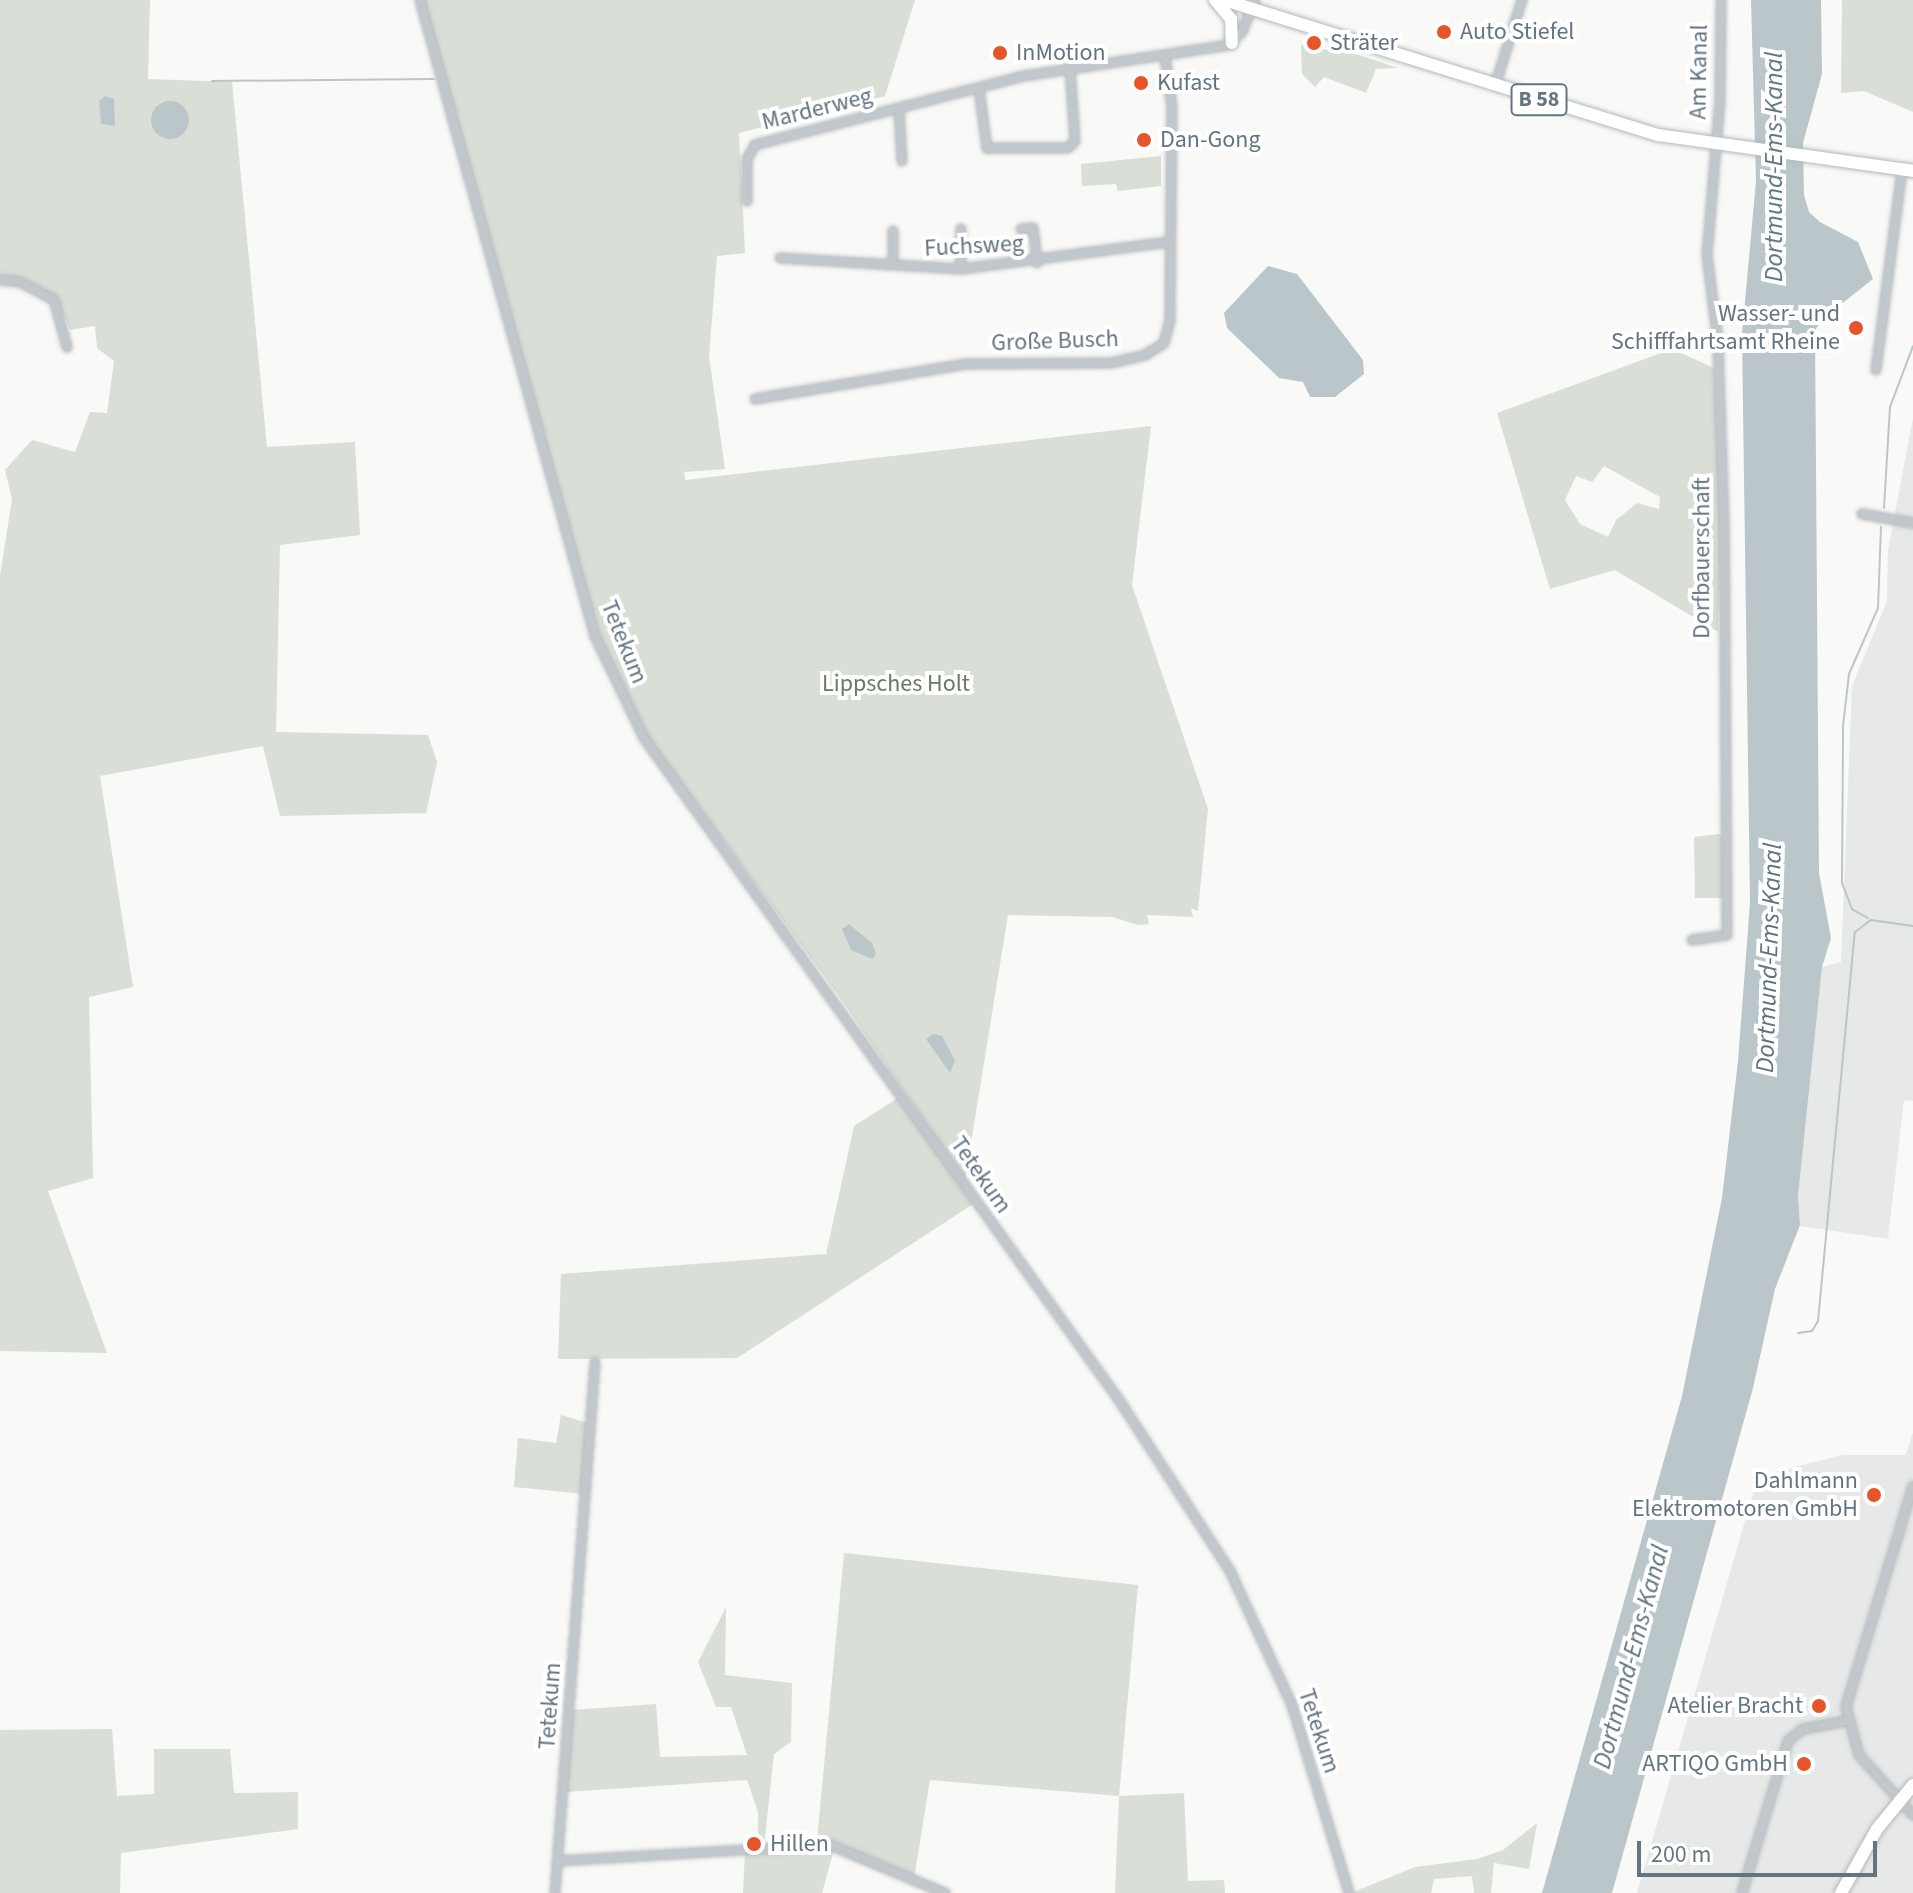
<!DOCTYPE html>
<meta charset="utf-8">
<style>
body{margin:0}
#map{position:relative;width:1913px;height:1893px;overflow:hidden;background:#f9f9f7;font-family:"Source Sans 3",sans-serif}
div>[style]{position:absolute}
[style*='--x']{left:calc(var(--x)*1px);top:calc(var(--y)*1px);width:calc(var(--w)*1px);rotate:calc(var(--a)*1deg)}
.built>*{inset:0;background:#e7e8e8}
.green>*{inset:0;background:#d9ded6}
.water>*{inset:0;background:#bac6ca}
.round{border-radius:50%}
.stream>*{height:2px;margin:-1px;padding:0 1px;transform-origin:1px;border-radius:1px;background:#bac6ca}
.roads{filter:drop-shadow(0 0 2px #b4b9bd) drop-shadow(0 0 2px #b4b9bd)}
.minor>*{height:8px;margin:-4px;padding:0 4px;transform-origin:4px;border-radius:4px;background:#c2c7cb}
.primary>*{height:12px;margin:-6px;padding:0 6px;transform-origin:6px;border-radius:6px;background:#fff}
.dots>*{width:22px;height:22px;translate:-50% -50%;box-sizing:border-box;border:4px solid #fff;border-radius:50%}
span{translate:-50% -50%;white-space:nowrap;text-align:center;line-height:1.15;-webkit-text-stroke:8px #fff;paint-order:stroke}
.shield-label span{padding:2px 6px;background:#fff;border:2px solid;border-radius:6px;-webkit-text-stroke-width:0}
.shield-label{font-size:22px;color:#647582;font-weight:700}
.poi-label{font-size:24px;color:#647582}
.left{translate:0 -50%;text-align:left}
.right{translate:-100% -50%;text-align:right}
.street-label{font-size:24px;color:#647582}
.park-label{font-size:24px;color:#677a63}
.water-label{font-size:26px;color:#5e747c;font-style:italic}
.scale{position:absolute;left:1637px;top:1841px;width:240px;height:36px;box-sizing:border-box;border:4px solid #647582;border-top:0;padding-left:10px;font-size:24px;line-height:28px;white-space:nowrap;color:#647582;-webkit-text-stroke:6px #fff;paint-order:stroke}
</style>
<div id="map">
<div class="built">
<i style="clip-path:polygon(1913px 418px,1913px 1101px,1904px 1100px,1888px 1239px,1800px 1226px,1798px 1196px,1822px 967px,1841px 962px,1852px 686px,1887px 601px,1888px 550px)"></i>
<i style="clip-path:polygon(1913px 1432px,1913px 1893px,1637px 1893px,1758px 1476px,1843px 1455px,1906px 1455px)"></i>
</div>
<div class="green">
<i style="clip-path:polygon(0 0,150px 0,148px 79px,232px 82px,267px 447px,355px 442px,360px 535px,280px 545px,276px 732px,428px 735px,437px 762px,426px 813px,280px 816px,263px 746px,100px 776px,133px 987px,89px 997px,93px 1178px,48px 1191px,107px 1353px,0 1351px,0 576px,12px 499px,5px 470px,32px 440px,75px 452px,90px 412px,107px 413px,114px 361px,97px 348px,95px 326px,70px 330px,56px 298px,37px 286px,0 278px)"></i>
<i style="clip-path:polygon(420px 0,915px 0,885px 96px,739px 133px,745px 253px,717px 256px,709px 356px,725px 469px,684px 472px,685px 480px,1151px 426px,1132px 585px,1208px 809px,1198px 911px,1191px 908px,1193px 917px,1147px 915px,1149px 924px,1138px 925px,1112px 917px,1008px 915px,965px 1180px,838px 995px,647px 737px,598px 636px)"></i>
<i style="clip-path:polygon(1842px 0,1913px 0,1913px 112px,1864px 91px,1841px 93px)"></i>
<i style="clip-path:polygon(1301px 45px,1359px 55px,1398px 68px,1376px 69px,1366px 93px,1324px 77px,1315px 87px,1302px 74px)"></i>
<i style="clip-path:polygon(1161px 156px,1161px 186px,1118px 191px,1116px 184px,1082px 186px,1081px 164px)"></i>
<i style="clip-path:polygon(evenodd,1672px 349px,1714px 368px,1721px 526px,1718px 632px,1615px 570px,1550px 589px,1497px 413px,1672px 349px,1604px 466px,1660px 497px,1659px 509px,1637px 503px,1616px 520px,1608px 537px,1580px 524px,1565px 500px,1576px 476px,1592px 482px,1604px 466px)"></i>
<i style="clip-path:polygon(1719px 834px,1725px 837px,1726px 898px,1695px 898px,1694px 837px)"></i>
<i style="clip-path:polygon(898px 1098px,973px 1204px,737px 1358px,558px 1359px,561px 1274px,826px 1254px,854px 1126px)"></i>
<i style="clip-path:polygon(561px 1415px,588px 1423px,583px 1494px,514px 1487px,518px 1438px,556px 1443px)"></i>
<i style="clip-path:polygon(844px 1553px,1138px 1585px,1119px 1796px,1184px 1793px,1188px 1881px,1224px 1880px,1225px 1893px,1115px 1893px,1119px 1796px,930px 1780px,914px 1879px,835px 1846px,822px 1893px,743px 1893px,745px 1852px,815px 1847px,817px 1840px)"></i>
<i style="clip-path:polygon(726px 1607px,725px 1675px,792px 1683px,791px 1742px,774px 1754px,764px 1847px,758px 1848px,758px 1812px,747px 1780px,565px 1792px,572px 1710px,656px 1704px,660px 1757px,747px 1755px,731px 1707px,716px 1707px,698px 1662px)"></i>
<i style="clip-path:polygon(112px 1729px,117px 1796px,154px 1794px,154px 1749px,230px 1749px,234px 1793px,298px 1792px,298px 1829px,121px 1853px,120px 1893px,0 1893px,0 1730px)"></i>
<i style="clip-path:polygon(1537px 1823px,1529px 1869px,1494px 1863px,1491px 1893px,1474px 1893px,1472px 1876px,1434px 1879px,1431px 1893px,1351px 1893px,1415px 1867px,1477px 1859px,1503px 1850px)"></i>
</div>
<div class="water">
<i style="clip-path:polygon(1751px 0,1821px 0,1822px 74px,1803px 143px,1804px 195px,1809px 212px,1820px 222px,1858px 242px,1873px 279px,1821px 320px,1815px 331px,1819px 873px,1831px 938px,1822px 967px,1798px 1196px,1800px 1225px,1775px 1289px,1753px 1388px,1612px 1893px,1542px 1893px,1682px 1396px,1722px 1198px,1738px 1061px,1750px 903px,1742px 334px,1756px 181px)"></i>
<i style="clip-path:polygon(105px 96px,114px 99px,115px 126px,101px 124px,99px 101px)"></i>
<i class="round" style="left:151px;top:101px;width:38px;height:38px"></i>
<i style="clip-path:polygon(1268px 266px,1297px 274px,1363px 360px,1364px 374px,1335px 397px,1310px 397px,1303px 382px,1279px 378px,1227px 328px,1224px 313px)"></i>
<i style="clip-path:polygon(849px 924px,872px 943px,876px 954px,872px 959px,851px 950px,842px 929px)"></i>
<i style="clip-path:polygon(934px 1034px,942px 1036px,955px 1061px,950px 1073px,926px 1039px)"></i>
</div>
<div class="stream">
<i style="--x:212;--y:81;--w:222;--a:-0.5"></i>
<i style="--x:1884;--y:508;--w:101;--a:-86.6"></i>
<i style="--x:1890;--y:407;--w:65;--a:-69.3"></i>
<i style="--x:1868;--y:918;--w:18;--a:-151"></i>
<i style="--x:1852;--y:909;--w:28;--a:-111"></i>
<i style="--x:1842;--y:883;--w:157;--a:-89.6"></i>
<i style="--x:1843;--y:726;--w:52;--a:-83.4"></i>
<i style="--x:1849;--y:674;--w:72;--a:-66.3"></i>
<i style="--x:1878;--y:608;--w:81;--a:-87.9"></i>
<i style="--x:1798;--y:1333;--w:14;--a:-8"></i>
<i style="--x:1812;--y:1331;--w:12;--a:-59"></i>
<i style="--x:1818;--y:1321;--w:391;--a:-84.6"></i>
<i style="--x:1855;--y:932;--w:20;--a:-37"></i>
<i style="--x:1871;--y:920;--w:42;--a:8.1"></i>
</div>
<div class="roads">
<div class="minor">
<i style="--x:420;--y:0;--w:660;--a:74.62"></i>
<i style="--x:595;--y:636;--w:113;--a:64.3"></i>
<i style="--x:644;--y:738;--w:815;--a:54.34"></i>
<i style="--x:1119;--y:1400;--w:204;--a:57"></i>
<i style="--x:1230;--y:1571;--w:148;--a:65.2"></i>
<i style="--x:1292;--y:1705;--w:196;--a:73.1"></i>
<i style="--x:1495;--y:86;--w:90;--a:-72.6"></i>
<i style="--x:979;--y:89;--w:60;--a:82.3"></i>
<i style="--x:987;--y:148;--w:81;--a:0"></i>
<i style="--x:1068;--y:148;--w:10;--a:-45"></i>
<i style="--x:1075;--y:141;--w:73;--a:-93.9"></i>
<i style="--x:899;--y:109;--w:52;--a:86.7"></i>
<i style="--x:747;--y:201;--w:42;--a:-90"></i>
<i style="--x:747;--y:159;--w:16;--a:-60"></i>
<i style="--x:755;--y:145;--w:278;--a:-14.4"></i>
<i style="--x:1024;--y:76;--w:206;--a:-8.6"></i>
<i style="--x:1228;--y:45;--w:19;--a:-43"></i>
<i style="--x:1242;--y:32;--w:35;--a:-68"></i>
<i style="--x:961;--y:229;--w:40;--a:90"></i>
<i style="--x:1021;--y:229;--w:12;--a:-5"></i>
<i style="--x:1033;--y:228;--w:35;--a:83"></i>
<i style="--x:780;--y:258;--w:181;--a:3.5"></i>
<i style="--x:961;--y:269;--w:210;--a:-7.4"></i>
<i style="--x:893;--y:265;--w:34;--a:-90"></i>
<i style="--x:0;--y:280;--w:20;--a:6"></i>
<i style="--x:20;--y:282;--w:38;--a:28"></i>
<i style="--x:54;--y:300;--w:49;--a:74.5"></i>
<i style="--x:1876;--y:370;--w:203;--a:-82.6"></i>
<i style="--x:755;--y:399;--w:214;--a:-9.4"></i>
<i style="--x:966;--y:364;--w:145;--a:-0.4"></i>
<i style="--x:1111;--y:363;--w:35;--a:-13"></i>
<i style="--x:1145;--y:355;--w:22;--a:-32"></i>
<i style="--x:1164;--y:343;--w:23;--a:-75"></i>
<i style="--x:1170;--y:321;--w:214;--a:-89.5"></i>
<i style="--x:1172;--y:107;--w:52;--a:-97.7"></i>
<i style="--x:1862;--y:514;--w:52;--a:10"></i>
<i style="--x:1692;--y:940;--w:35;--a:-8"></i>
<i style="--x:1727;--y:935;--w:411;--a:-90.4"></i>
<i style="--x:1724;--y:524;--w:182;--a:-91.9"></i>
<i style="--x:1718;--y:342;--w:88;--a:-97.2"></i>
<i style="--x:1707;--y:255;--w:156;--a:-85.2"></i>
<i style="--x:1720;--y:100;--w:100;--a:-89.4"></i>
<i style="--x:1913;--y:1486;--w:231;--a:106.9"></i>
<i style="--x:1846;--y:1707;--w:50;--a:74.8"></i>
<i style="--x:1859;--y:1755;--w:81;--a:48"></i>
<i style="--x:558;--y:1861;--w:272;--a:-3.4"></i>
<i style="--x:830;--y:1845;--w:125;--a:22.7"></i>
<i style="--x:555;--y:1893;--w:532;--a:-85.68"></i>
<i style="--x:1742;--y:1893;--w:159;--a:-73.2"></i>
<i style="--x:1788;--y:1741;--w:19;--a:-39"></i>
<i style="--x:1803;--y:1729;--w:44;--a:-10.5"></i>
</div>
<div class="primary">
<i style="--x:1215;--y:0;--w:25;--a:50"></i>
<i style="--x:1231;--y:19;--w:24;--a:88"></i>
<i style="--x:1224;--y:0;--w:455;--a:17.3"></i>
<i style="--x:1658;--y:135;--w:258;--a:8"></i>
<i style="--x:1841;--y:1893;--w:73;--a:-60.6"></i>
<i style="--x:1877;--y:1829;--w:57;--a:-50.7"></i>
</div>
</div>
<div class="dots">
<i style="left:1444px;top:32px;background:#e75429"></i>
<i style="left:1314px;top:43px;background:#e75429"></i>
<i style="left:1000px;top:53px;background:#e75429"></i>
<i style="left:1141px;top:83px;background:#e75429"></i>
<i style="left:1144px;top:140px;background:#e75429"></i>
<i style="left:1856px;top:328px;background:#e75429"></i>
<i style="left:1874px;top:1495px;background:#e75429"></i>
<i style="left:1819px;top:1706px;background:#e75429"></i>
<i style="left:1804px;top:1764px;background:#e75429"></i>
<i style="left:754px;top:1844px;background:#e75429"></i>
</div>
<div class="shield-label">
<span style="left:1539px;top:100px">B 58</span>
</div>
<div class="poi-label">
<span class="left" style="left:1460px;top:32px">Auto Stiefel</span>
<span class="left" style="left:1330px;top:43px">Sträter</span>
<span class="left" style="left:1016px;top:53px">InMotion</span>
<span class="left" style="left:1157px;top:83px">Kufast</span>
<span class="left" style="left:1160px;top:140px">Dan-Gong</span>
<span class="right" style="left:1840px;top:328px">Wasser- und<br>Schifffahrtsamt Rheine</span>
<span class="right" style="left:1858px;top:1495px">Dahlmann<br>Elektromotoren GmbH</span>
<span class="right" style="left:1803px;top:1706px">Atelier Bracht</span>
<span class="right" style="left:1788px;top:1764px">ARTIQO GmbH</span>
<span class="left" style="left:770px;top:1844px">Hillen</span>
</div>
<div class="street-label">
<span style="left:1699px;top:72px;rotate:-89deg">Am Kanal</span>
<span style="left:817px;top:109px;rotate:-14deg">Marderweg</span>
<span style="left:974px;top:246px;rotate:-3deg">Fuchsweg</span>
<span style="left:1055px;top:341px;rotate:-2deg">Große Busch</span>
<span style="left:1702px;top:558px;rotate:-90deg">Dorfbauerschaft</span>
<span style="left:624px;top:642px;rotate:68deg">Tetekum</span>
<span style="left:981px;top:1175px;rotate:55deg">Tetekum</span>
<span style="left:550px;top:1706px;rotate:-86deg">Tetekum</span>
<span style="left:1319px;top:1731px;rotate:72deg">Tetekum</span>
</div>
<div class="park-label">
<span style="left:896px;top:684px">Lippsches Holt</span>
</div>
<div class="water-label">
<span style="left:1774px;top:167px;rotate:-90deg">Dortmund-Ems-Kanal</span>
<span style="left:1769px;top:958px;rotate:-88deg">Dortmund-Ems-Kanal</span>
<span style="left:1631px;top:1657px;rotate:-75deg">Dortmund-Ems-Kanal</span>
</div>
<div class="scale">200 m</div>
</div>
